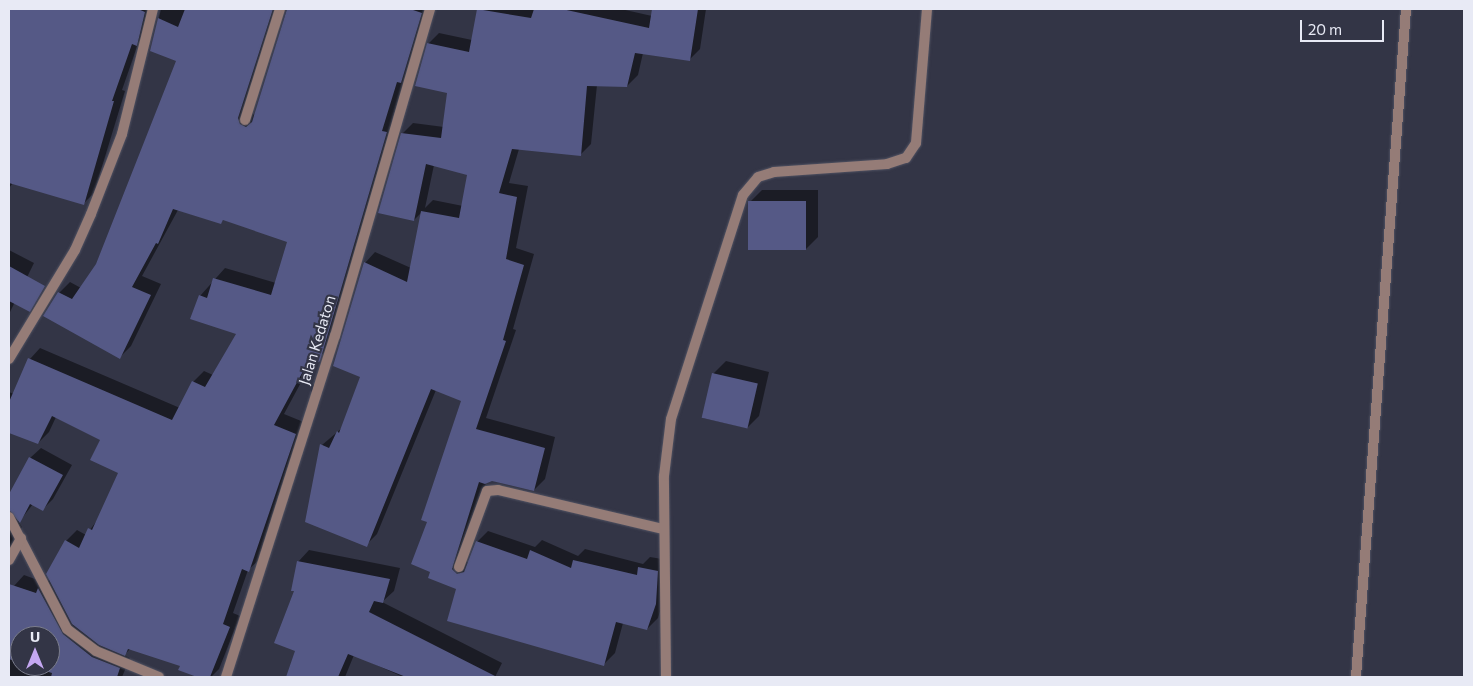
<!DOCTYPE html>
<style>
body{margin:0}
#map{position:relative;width:1473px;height:686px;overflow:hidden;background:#333546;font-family:Commissioner,sans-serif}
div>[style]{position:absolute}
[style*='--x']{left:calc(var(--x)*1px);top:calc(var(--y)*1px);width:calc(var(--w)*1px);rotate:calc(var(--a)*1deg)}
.shadow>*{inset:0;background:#0007}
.building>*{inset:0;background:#555986;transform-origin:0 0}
.roads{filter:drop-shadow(0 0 1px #505262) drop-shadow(0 0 1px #505262)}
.minor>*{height:10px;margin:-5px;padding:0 5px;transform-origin:5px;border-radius:5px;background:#957c77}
.tertiary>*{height:10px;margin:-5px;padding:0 5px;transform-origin:5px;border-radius:5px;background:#957c77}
span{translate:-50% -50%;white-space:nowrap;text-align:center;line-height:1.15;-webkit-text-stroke:4.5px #333546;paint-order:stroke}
.street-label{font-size:15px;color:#e8eaf5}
.frame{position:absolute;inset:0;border:10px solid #e8eaf5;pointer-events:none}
.north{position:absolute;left:10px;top:626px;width:50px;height:50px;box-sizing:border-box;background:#333546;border:1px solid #7b7d8c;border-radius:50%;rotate:0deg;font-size:14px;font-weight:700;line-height:20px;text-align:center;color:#e8eaf5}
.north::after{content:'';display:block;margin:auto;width:18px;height:22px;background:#c4a7f1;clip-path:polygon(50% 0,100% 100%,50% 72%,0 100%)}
.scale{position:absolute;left:1300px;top:20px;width:84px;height:22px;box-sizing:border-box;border:2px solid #e8eaf5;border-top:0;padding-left:6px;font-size:15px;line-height:18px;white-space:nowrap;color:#e8eaf5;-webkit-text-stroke:4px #333546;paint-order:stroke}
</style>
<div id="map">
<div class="shadow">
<i style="clip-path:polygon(9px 9px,153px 9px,147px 33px,139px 41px,122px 90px,125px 91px,94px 193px,83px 204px,13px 183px,9px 188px)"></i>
<i style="clip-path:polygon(evenodd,161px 9px,280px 9px,249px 106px,255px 117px,287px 9px,428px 9px,392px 121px,397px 121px,330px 348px,312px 362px,284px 414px,306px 423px,259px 560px,248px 570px,233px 613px,240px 616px,219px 669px,211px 677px,200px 677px,179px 669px,181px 665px,131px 648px,124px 655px,130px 658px,122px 677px,9px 677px,9px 600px,14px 586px,24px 575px,46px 583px,50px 579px,66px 541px,77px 530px,86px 535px,99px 518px,120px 472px,101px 439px,56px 417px,49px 432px,38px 443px,9px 432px,9px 392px,14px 394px,30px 359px,40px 348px,180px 408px,193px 382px,204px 371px,213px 375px,237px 334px,200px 296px,225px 268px,276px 283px,289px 241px,224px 219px,221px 223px,178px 210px,142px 276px,161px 284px,131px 346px,120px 357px,59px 293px,70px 282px,81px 288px,97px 264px,178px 60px,151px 50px,161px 9px,20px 636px,50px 636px,50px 666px,20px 666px,20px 636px)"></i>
<i style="clip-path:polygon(evenodd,478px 9px,621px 9px,652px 16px,653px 9px,706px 9px,700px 49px,689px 60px,643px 53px,638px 75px,627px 86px,597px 85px,591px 144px,580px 155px,519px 149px,509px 183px,528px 186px,516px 248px,534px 254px,513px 329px,516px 330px,486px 418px,555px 437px,545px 479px,534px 490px,491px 480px,486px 483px,463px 557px,468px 563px,477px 542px,488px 531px,535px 547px,542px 540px,578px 556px,585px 549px,643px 564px,650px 557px,668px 560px,666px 592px,658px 618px,647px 629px,623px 623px,615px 653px,604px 664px,458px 588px,431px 571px,429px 522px,463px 400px,436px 390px,377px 534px,366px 545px,322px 445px,342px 428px,361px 376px,365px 263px,375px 252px,411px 268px,422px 212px,414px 220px,402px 134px,413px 123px,444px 127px,449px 92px,428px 44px,439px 33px,472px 40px,478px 9px,434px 165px,469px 175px,463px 206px,433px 200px,425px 208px,434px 165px,478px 9px,449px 563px,460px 574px,456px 574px,449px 563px)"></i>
<i style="clip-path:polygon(762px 190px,818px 190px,818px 237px,806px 249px,750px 202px)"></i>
<i style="clip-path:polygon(9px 250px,34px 263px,9px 314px)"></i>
<i style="clip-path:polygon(726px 361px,769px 372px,759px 416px,747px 428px,703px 418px,714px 373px)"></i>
<i style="clip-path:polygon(41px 448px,72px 465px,53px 499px,43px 509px,33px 504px,19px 522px,22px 527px,9px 554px,9px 497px,30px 458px)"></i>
<i style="clip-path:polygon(309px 550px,400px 568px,394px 591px,382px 602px,502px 663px,495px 677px,403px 677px,354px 655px,345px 677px,287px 677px,297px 651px,298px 562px)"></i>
</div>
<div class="building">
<i style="clip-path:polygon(9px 9px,138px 9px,145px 12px,137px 46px,132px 44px,112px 101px,114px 101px,84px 205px,9px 183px)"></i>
<i style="clip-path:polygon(185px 9px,273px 9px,238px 118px,240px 124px,246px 127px,252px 122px,287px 9px,410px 9px,422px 13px,401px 83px,397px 82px,382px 131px,387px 132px,320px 361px,316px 364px,308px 362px,274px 425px,296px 434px,249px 572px,242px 569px,223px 624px,230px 627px,210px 677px,197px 677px,178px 670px,180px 666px,128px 649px,125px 656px,99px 645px,72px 624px,46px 574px,65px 540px,79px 548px,88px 528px,92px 530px,118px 473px,90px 460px,100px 440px,52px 416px,38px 444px,9px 433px,9px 402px,28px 358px,172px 420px,192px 381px,205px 387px,236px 334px,190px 319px,199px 295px,207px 298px,213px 278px,271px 295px,287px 242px,223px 220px,221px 224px,173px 209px,158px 244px,156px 243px,132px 287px,151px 295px,120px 359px,43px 316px,58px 292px,72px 299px,96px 264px,176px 61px,150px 51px,158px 18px,178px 27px)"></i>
<i style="clip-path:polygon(477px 9px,531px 18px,534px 9px,562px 9px,649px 28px,652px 9px,698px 9px,690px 61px,635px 53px,627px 87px,587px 86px,581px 156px,512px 149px,499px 193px,517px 197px,506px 259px,524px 265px,503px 340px,506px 341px,476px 429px,545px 448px,534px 491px,492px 481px,485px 484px,479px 482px,452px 569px,457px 574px,464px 572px,476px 541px,527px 559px,530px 550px,571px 568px,573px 560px,637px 575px,638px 567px,658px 571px,656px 604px,647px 630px,616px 622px,604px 666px,447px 621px,456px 589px,428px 578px,430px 572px,411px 564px,427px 522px,421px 520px,461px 401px,431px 389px,367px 547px,305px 522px,320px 444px,329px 448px,337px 431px,339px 433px,360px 377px,333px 366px,364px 262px,407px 282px,421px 211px,459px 218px,467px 175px,426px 164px,414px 221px,378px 213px,401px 133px,441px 138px,447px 93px,415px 86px,427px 43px,469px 52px)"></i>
<i style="left:748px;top:201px;width:58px;height:49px"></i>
<i style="clip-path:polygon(9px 266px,45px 286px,30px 312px,9px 301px)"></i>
<i style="left:712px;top:373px;width:47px;height:46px;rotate:13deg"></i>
<i style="clip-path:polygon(29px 457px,63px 475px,43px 511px,30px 504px,20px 523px,9px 510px,9px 494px)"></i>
<i style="clip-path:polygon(297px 561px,390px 579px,383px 603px,374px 601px,369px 612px,497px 677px,406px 677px,348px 654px,338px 677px,286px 677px,295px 651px,274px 643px,294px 591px,291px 591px)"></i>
<i style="clip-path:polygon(9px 584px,36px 593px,38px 588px,63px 634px,92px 657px,120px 668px,117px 677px,51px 677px,52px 673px,29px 666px,50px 666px,50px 636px,20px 636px,20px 663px,9px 659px)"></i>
</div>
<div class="roads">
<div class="minor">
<i style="--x:245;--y:120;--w:116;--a:-72.5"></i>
<i style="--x:9;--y:359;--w:127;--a:-58.8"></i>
<i style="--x:75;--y:250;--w:39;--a:-66"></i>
<i style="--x:91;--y:214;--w:86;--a:-68.8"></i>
<i style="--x:122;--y:134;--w:129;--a:-76.1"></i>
<i style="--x:9;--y:517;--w:126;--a:62.6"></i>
<i style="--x:67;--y:629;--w:36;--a:37"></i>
<i style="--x:96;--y:651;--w:68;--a:22.4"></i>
<i style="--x:9;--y:560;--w:25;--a:-61"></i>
<i style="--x:459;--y:567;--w:81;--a:-69.8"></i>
<i style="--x:487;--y:491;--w:11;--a:-5"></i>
<i style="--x:498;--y:490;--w:170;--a:13.3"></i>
<i style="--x:666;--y:677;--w:201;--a:-90.6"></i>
<i style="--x:664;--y:476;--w:57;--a:-83"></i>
<i style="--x:671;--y:419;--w:235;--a:-72.2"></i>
<i style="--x:743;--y:195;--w:23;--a:-50"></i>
<i style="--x:758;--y:177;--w:17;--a:-17"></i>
<i style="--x:774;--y:172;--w:113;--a:-4"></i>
<i style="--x:887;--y:164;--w:20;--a:-18"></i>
<i style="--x:906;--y:158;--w:18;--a:-56"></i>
<i style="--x:916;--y:143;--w:134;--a:-85.3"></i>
<i style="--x:1356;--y:677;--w:670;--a:-85.72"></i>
</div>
<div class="tertiary">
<i style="--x:226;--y:677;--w:358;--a:-72.3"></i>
<i style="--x:335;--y:336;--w:341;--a:-73.8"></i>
</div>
</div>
<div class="street-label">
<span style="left:317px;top:340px;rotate:-73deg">Jalan Kedaton</span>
</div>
<div class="frame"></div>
<div class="north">U</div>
<div class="scale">20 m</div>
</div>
